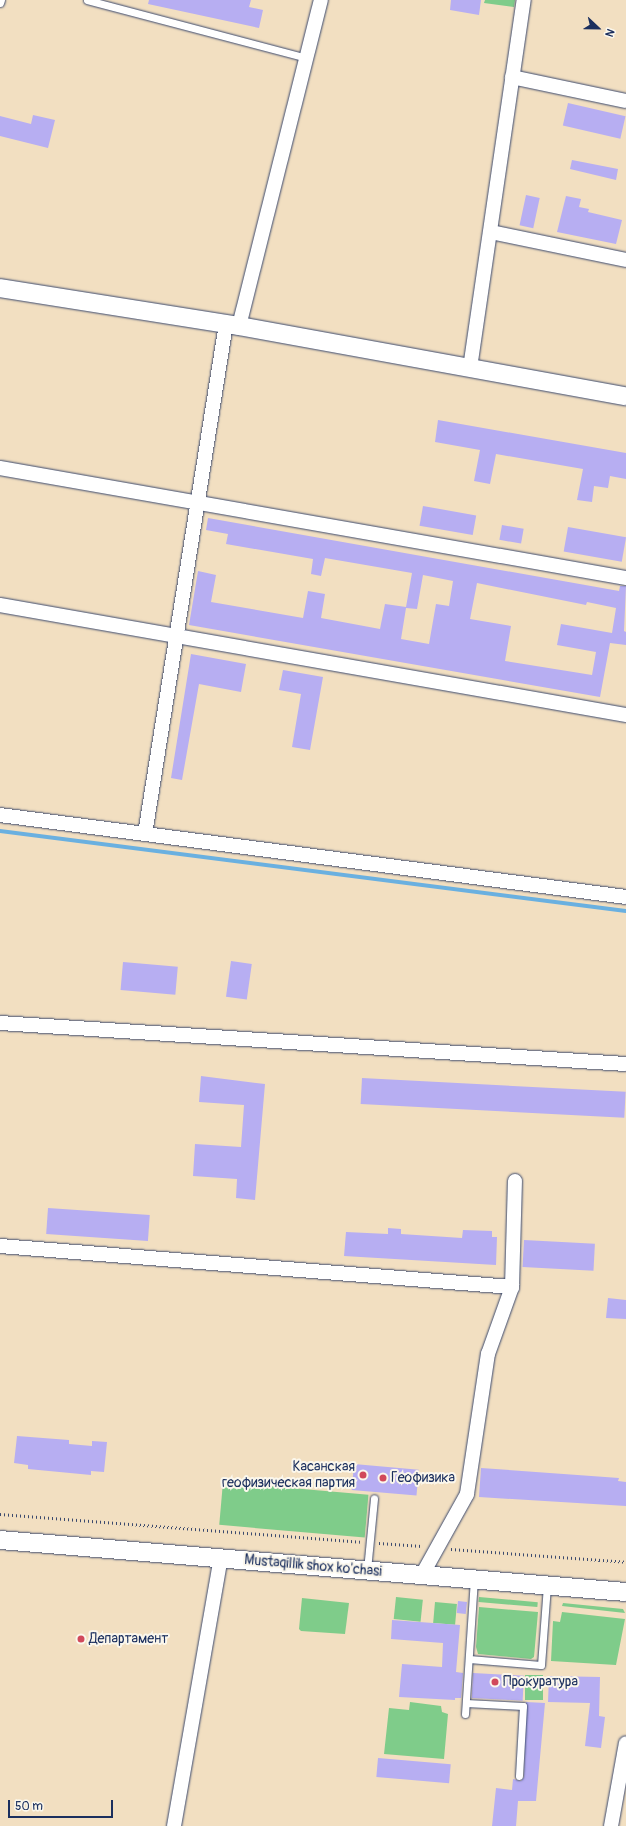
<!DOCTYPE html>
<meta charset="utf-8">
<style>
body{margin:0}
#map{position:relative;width:626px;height:1826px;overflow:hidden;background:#f2dfc1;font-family:Pangolin,sans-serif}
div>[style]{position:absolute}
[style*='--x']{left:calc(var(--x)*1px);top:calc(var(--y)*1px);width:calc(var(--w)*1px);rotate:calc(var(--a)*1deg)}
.green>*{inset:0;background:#7fcc8a;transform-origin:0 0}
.stream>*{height:4px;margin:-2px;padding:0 2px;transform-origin:2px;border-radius:2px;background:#6ab0e0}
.building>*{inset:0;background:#b7aef2;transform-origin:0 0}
.path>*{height:2.5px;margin-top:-1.25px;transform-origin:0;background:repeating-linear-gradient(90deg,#3b496d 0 1px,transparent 0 4px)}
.roads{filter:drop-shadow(0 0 1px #3b496d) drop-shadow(0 0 1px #3b496d)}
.service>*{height:7px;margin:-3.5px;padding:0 3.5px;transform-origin:3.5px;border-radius:3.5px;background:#fff}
.minor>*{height:14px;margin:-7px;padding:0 7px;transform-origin:7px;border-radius:7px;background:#fff}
.tertiary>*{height:18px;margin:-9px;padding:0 9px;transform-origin:9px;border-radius:9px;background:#fff}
.dots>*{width:11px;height:11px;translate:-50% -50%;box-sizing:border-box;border:2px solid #fbf7ec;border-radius:50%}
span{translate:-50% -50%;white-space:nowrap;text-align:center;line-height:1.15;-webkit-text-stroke:4px #fbf7ec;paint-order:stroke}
.poi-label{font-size:14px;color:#1b2f5e}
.right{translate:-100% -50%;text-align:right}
.left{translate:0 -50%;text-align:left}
.street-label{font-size:14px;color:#1b2f5e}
.north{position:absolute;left:578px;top:8px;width:40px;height:40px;-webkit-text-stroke:3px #fbf7ec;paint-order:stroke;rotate:112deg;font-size:11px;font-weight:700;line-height:16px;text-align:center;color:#1b2f5e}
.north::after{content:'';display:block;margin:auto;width:14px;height:18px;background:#1b2f5e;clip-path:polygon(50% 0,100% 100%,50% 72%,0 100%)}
.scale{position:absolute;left:8px;top:1800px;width:105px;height:18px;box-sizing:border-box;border:2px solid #1b2f5e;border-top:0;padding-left:5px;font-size:12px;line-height:14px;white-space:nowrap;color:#1b2f5e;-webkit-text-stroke:3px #fbf7ec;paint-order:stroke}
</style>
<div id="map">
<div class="green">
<i style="clip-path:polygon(485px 0,515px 0,514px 7px,484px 3px)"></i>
<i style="left:223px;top:1482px;width:146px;height:43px;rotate:5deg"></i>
<i style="left:396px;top:1597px;width:27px;height:22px;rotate:6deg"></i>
<i style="left:479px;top:1597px;width:59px;height:5px;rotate:5deg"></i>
<i style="clip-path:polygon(302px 1598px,349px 1603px,345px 1634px,301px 1631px,299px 1629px)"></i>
<i style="left:435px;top:1602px;width:22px;height:21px;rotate:5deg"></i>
<i style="clip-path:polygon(563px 1603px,623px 1609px,625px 1613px,562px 1606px)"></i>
<i style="clip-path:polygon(479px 1607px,538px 1612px,534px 1657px,531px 1659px,478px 1654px,476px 1647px)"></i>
<i style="clip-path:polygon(562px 1612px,625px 1619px,616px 1665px,551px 1661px,553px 1621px,560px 1622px)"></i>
<i style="left:525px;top:1675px;width:18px;height:25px"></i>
<i style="clip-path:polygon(410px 1702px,441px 1706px,442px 1712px,448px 1714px,444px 1759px,384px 1754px,389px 1708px,409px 1710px)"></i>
</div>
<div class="stream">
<i style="--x:0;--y:831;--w:631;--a:7.28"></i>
</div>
<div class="building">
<i style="clip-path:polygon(149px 0,251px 0,249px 7px,263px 10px,259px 28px,148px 4px)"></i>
<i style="clip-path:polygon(451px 0,481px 0,479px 15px,450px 10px)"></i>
<i style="left:568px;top:103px;width:59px;height:23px;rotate:13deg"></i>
<i style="clip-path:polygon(33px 115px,55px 120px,48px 148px,0 136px,0 116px,31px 124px)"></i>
<i style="clip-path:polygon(572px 160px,618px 169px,616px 180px,570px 169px)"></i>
<i style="left:526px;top:195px;width:14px;height:31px;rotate:12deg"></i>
<i style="clip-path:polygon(566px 196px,581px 199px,579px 207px,589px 209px,588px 212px,622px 220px,616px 244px,557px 232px)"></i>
<i style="clip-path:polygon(438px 420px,626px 453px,626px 479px,610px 476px,608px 488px,594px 486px,592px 502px,577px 500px,583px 469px,496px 454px,490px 484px,474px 481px,480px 450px,435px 442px)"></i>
<i style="left:423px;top:506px;width:54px;height:20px;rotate:10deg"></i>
<i style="clip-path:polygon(evenodd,208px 518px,619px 591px,620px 586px,626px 586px,624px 631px,626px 632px,626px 645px,610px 643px,600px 697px,189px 625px,198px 571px,216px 575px,211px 602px,303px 618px,308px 591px,325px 594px,321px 618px,380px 629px,385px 604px,406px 607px,412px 573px,325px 558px,321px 576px,311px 574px,313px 559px,226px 544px,228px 534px,206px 530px,208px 518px,423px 575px,453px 581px,449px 606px,436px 604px,429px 644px,401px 639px,406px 608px,417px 609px,423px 575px,208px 518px,477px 583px,586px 605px,587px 602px,616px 608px,612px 633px,561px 624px,557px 645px,596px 652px,592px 675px,505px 661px,511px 626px,470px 619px,477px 583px)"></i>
<i style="left:502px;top:525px;width:22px;height:15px;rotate:10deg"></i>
<i style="left:568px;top:527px;width:59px;height:25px;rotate:10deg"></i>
<i style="clip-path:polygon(191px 654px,246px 664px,241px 692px,199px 684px,182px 780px,171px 778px)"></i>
<i style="clip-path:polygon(283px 670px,323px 677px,310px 750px,292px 747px,301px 694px,279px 690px)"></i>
<i style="left:231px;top:961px;width:21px;height:36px;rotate:8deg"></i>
<i style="left:123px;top:962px;width:55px;height:28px;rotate:5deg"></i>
<i style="clip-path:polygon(201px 1076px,265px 1084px,255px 1200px,236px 1198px,237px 1179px,193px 1176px,195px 1144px,241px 1147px,244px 1105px,199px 1102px)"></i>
<i style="left:362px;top:1078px;width:264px;height:26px;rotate:3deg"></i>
<i style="left:48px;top:1208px;width:102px;height:26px;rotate:4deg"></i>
<i style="clip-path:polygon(388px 1228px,401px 1229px,401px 1234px,462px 1238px,463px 1230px,492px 1231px,492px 1237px,497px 1237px,496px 1265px,344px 1256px,346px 1232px,388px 1234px)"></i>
<i style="left:524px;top:1240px;width:71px;height:27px;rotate:3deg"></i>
<i style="clip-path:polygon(608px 1298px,626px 1300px,626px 1319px,606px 1318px)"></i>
<i style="clip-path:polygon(17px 1436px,69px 1440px,69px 1444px,92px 1446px,92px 1441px,107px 1442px,104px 1472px,91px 1471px,91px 1475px,28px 1469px,28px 1465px,14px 1463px)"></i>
<i style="left:354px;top:1464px;width:65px;height:26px;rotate:5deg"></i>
<i style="clip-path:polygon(481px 1468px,619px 1478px,618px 1481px,626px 1482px,626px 1506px,479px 1497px)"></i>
<i style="left:458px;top:1601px;width:9px;height:12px;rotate:6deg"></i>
<i style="clip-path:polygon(392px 1620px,460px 1625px,456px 1672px,463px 1673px,461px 1698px,455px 1698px,455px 1700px,399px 1697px,402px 1664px,442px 1667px,443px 1643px,391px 1639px)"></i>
<i style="left:473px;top:1673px;width:51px;height:25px;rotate:3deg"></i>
<i style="clip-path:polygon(549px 1676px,600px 1677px,599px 1716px,605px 1717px,601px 1748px,585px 1746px,590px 1703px,548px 1702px)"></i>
<i style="clip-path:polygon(526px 1702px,545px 1703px,536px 1801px,518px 1801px,516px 1826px,492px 1826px,496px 1788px,512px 1790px,513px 1779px,521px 1781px,524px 1777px)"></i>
<i style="left:378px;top:1758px;width:73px;height:19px;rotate:5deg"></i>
</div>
<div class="path">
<i style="--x:0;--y:1514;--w:361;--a:4.4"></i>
<i style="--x:379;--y:1543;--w:43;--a:4"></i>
<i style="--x:451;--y:1549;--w:175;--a:4.2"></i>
</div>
<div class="roads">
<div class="service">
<i style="--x:87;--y:0;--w:227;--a:14.8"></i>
<i style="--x:0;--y:3;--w:3;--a:-72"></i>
<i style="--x:367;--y:1570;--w:72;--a:-84.4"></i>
<i style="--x:469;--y:1659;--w:72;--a:4.8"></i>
<i style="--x:541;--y:1665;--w:79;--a:-85.7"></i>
<i style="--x:466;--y:1703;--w:57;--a:3"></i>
<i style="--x:523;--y:1706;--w:70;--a:93.3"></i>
<i style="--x:465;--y:1714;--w:135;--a:-86.2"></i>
</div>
<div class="minor">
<i style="--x:512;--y:77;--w:116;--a:11.9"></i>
<i style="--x:491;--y:232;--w:138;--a:11.7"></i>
<i style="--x:239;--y:326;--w:336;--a:-75.9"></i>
<i style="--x:470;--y:368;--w:372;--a:-81.7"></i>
<i style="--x:0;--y:468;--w:636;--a:9.97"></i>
<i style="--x:0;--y:605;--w:636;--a:9.97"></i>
<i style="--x:0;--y:815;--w:631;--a:7.46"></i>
<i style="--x:145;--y:834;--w:516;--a:-80.98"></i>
<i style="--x:0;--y:1023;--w:627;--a:3.75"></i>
<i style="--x:0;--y:1246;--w:514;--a:4.58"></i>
<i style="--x:422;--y:1575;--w:93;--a:-60.9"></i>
<i style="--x:467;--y:1494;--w:142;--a:-81.5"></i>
<i style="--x:488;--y:1354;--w:71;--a:-70.3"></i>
<i style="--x:512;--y:1287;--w:106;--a:-88.4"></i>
<i style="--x:174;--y:1826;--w:272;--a:-80.1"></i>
<i style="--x:611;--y:1826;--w:84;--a:-79.8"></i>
</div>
<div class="tertiary">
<i style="--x:0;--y:288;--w:242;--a:9"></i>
<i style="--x:239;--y:326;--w:393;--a:10.3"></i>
<i style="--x:0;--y:1540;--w:628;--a:4.75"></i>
</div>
</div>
<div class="dots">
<i style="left:363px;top:1475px;background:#d1495b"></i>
<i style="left:383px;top:1478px;background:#d1495b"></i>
<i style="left:81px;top:1639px;background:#d1495b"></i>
<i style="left:495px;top:1682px;background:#d1495b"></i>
</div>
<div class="poi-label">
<span class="right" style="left:355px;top:1475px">Касанская<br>геофизическая партия</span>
<span class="left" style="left:391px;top:1478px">Геофизика</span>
<span class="left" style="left:89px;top:1639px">Департамент</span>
<span class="left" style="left:503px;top:1682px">Прокуратура</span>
</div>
<div class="street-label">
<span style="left:313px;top:1566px;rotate:5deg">Mustaqillik shox ko'chasi</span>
</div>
<div class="north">N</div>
<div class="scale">50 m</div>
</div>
